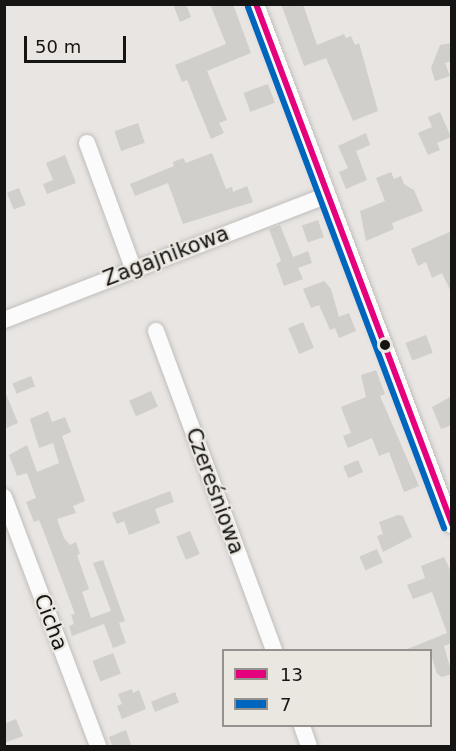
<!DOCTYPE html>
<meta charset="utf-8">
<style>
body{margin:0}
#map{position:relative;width:456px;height:751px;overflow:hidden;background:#e8e5e2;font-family:"DejaVu Sans",sans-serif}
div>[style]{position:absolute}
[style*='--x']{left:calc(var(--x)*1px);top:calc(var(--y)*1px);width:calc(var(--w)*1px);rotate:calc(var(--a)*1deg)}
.building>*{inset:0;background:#d0cfcc;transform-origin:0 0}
.roads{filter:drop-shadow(0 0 2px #c0bebc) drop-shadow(0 0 2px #c0bebc)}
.minor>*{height:16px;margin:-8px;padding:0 8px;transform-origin:8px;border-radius:8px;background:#fcfbfb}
.bus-1>*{height:6px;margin:-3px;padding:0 3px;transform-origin:3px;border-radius:3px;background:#e5007d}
.bus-2>*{height:6px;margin:-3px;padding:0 3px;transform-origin:3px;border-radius:3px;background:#0065bd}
.dots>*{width:16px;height:16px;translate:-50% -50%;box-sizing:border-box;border:3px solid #eae6e0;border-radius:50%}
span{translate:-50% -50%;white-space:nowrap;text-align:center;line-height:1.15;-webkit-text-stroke:4.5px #eae6e0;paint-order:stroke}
.street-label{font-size:21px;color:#161513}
.frame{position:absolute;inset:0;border:6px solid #161513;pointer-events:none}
.legend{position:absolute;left:222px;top:649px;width:210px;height:78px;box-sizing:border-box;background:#eae6e0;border:2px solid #95928e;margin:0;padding:8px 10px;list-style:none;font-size:18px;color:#161513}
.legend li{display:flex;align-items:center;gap:12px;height:30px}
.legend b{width:30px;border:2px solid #95928e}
.scale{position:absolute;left:24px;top:36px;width:102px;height:27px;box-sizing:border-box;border:3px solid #161513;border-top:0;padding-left:8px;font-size:18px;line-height:21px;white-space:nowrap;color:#161513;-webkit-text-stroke:4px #eae6e0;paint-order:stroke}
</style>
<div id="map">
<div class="building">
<i style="clip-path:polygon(173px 4px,186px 4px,191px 17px,180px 22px)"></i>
<i style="clip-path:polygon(210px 4px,233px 4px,251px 53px,207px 71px,227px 120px,219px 123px,224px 133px,211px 139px,187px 80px,182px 82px,175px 65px,226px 44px)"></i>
<i style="clip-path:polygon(281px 4px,303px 4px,317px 45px,344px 34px,346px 38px,351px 36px,355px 45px,359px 43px,378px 111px,353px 121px,326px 58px,304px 66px)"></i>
<i style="clip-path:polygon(452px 43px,452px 61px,445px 63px,450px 76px,435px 81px,431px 68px,440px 45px)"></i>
<i style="left:268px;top:84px;width:20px;height:26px;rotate:70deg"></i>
<i style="clip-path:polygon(440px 112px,451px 137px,437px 143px,440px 150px,428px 155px,418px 133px,432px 127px,428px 117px)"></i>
<i style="left:138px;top:123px;width:21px;height:25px;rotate:71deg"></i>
<i style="clip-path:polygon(366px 133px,370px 145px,356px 151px,367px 180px,346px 189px,339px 172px,348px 168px,338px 146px)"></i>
<i style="clip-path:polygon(212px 153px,226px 189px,232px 187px,233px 192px,247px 186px,253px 202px,183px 224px,168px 183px,135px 196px,130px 184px,174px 166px,173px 162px,183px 158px,186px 163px)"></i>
<i style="clip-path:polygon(65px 155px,76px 183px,47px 194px,43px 184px,53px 180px,46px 163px)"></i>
<i style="clip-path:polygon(391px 172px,394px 179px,401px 176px,404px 184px,414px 190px,423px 211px,392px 223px,394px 229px,366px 241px,360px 211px,385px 201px,376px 178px)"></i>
<i style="left:19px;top:188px;width:18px;height:13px;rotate:68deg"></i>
<i style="left:318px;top:220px;width:18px;height:17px;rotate:71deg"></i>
<i style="clip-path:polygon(280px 225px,293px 257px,308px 251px,312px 263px,298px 268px,303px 279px,284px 286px,276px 264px,281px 261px,269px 229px)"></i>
<i style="clip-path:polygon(452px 231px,452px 294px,442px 273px,432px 278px,426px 262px,418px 266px,411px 249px)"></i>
<i style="clip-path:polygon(324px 281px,331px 289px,339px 317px,349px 313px,356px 331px,339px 338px,335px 328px,330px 330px,319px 305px,311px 308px,303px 289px)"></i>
<i style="left:303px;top:322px;width:28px;height:16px;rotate:67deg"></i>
<i style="left:426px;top:335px;width:19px;height:22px;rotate:69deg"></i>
<i style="clip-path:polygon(376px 370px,385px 394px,380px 396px,419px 486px,404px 492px,389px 452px,379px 456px,372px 438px,348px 448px,343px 436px,351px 433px,341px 407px,366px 397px,361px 375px)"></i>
<i style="left:31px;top:376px;width:11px;height:20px;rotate:68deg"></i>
<i style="clip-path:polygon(4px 389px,18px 423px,4px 429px)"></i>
<i style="left:151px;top:391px;width:17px;height:24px;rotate:66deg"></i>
<i style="clip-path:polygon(452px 396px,452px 425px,441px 429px,432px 407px)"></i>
<i style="clip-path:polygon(48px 411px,52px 422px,65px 417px,71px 432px,62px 436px,85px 501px,73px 506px,76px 513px,57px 519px,64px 538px,70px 545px,76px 542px,80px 554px,77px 555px,89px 589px,82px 592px,91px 618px,111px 611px,93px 563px,103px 560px,125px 621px,119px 623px,126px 643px,113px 648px,104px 624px,72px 636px,69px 626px,74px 624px,71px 615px,75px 614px,42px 527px,39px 520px,34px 522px,26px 502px,36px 498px,27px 473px,17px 476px,9px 455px,27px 445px,37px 472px,59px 463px,53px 443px,39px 448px,30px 419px)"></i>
<i style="left:358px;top:460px;width:13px;height:16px;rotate:67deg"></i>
<i style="clip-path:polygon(170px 491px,174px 502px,155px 509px,160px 523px,129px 535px,124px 521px,117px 524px,112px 513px)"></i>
<i style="clip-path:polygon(398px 515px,403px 516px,412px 537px,383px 552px,377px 536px,383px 534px,379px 522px)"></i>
<i style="left:190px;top:531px;width:25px;height:15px;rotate:67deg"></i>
<i style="left:377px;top:549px;width:15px;height:19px;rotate:67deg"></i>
<i style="clip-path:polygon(444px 557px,452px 574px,452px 643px,444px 646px,452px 674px,442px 677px,437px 674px,430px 651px,405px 650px,447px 633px,432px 592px,413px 599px,407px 585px,425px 578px,421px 566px)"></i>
<i style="left:113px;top:653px;width:22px;height:22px;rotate:69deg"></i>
<i style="clip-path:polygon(132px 689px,133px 693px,139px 690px,146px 709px,122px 719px,117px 706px,122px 704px,118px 694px)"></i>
<i style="left:175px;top:692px;width:11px;height:26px;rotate:68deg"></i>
<i style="clip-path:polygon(16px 719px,23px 736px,4px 743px,4px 724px)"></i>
<i style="clip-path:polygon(126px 730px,132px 747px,113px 747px,109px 737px)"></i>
</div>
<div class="roads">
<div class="minor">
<i style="--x:256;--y:4;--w:557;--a:69.38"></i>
<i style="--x:87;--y:143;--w:133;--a:69.8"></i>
<i style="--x:4;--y:320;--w:347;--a:-21.1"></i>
<i style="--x:156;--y:331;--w:340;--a:69.7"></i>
<i style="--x:4;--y:497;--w:266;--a:69.3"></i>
<i style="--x:302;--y:726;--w:21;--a:71"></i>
</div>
</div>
<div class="bus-1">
<i style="--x:256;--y:4;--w:556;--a:69.35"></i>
</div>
<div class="bus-2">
<i style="--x:248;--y:7;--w:557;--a:69.38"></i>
</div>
<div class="dots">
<i style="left:385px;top:345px;background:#161513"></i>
</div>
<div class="street-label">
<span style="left:166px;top:256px;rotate:-21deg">Zagajnikowa</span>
<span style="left:215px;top:491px;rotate:70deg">Czereśniowa</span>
<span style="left:51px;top:622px;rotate:69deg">Cicha</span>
</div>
<div class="frame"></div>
<ul class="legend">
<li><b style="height:8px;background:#e5007d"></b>13</li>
<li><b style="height:8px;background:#0065bd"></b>7</li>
</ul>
<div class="scale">50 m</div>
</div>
